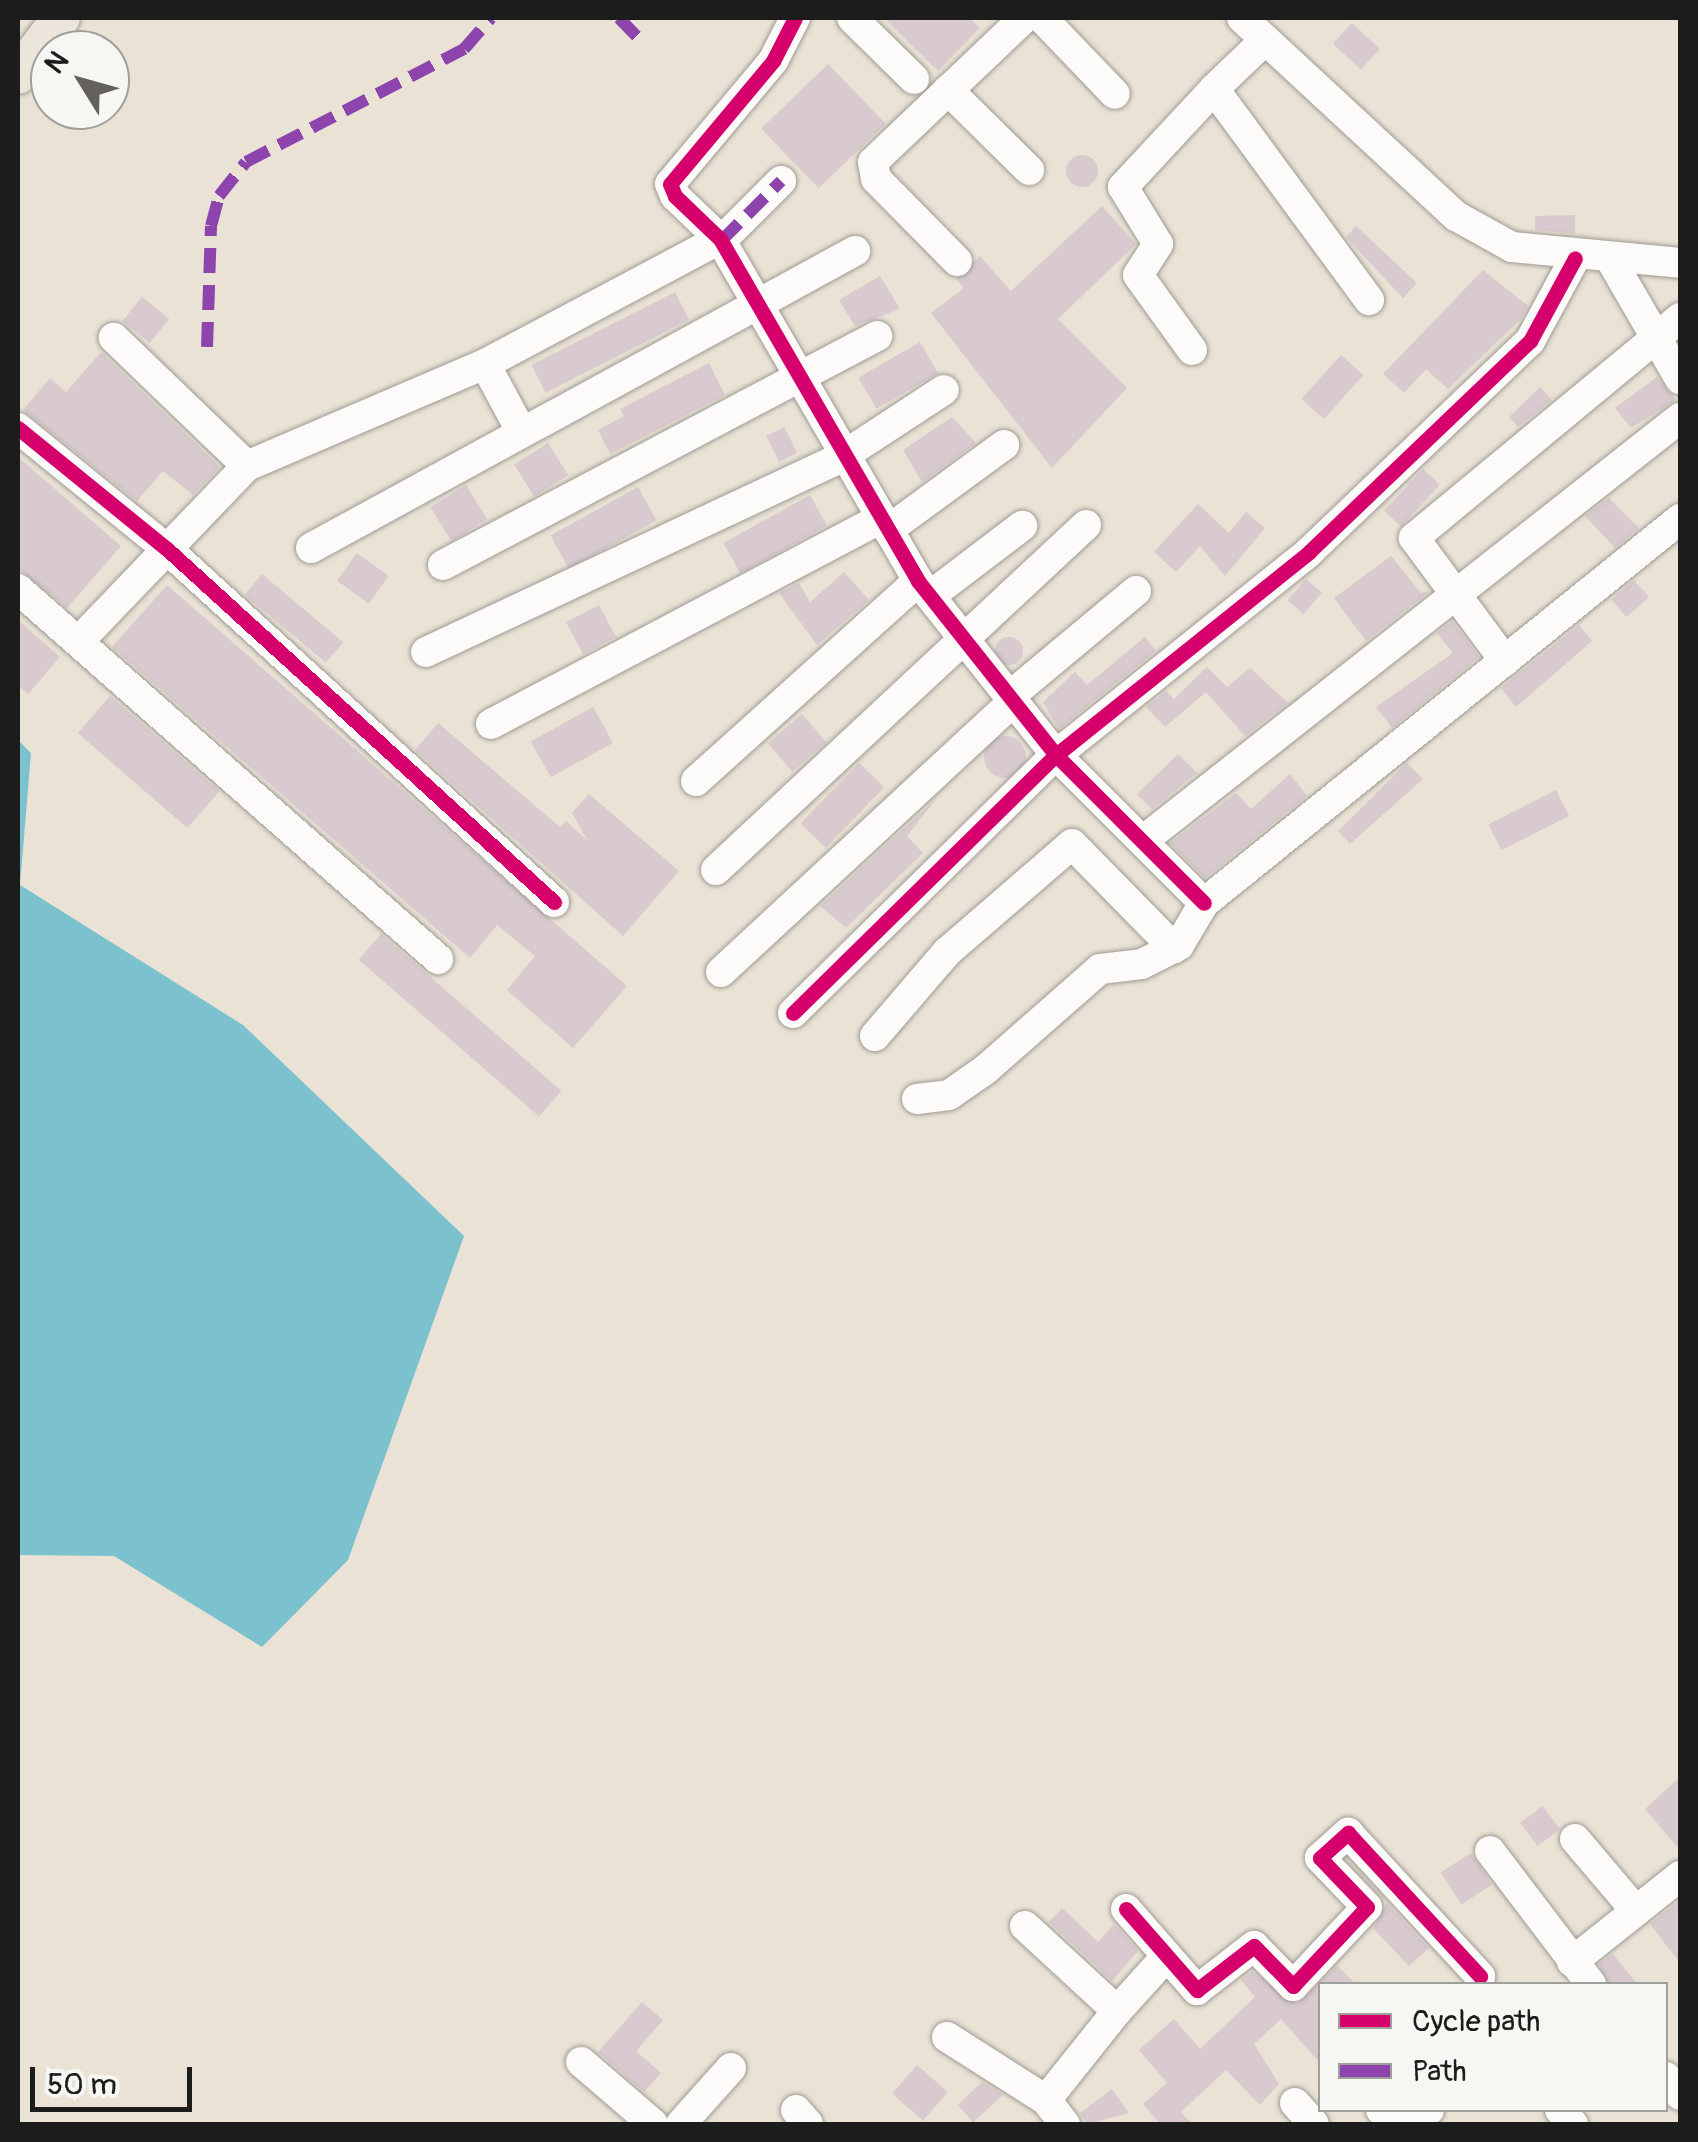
<!DOCTYPE html>
<style>
body{margin:0}
#map{position:relative;width:1698px;height:2142px;overflow:hidden;background:#e9e2d5;font-family:Pangolin,sans-serif}
div>[style]{position:absolute}
[style*='--x']{left:calc(var(--x)*1px);top:calc(var(--y)*1px);width:calc(var(--w)*1px);rotate:calc(var(--a)*1deg)}
.water>*{inset:0;background:#7bc1ce}
.building>*{inset:0;background:#d8cace;transform-origin:0 0}
.round{border-radius:50%}
.roads{filter:drop-shadow(0 0 2px #9f9b94) drop-shadow(0 0 2px #9f9b94)}
.minor>*{height:30px;margin:-15px;padding:0 15px;transform-origin:15px;border-radius:15px;background:#fcfbf9}
.major>*{height:38px;margin:-19px;padding:0 19px;transform-origin:19px;border-radius:19px;background:#ece5dc}
.quiet>*{height:12px;margin-top:-6px;transform-origin:0;background:repeating-linear-gradient(90deg,#8e44ad 0 25px,transparent 0 37px)}
.cycleway>*{height:15px;margin:-7.5px;padding:0 7.5px;transform-origin:7.5px;border-radius:7.5px;background:#d6006c}
span{translate:-50% -50%;white-space:nowrap;text-align:center;line-height:1.15;-webkit-text-stroke:8px #f6f6f2;paint-order:stroke}
.frame{position:absolute;inset:0;border:20px solid #1c1c1c;pointer-events:none}
.legend{position:absolute;left:1318px;top:1982px;width:350px;height:130px;box-sizing:border-box;background:#f6f6f2;border:2px solid #9f9f9c;margin:0;padding:12px 18px;list-style:none;font-size:30px;color:#1c1c1c}
.legend li{display:flex;align-items:center;gap:20px;height:50px}
.legend b{width:50px;border:2px solid #9f9f9c}
.north{position:absolute;left:30px;top:30px;width:100px;height:100px;box-sizing:border-box;background:#f6f6f2;border:2px solid #9f9f9c;border-radius:50%;rotate:307deg;font-size:28px;font-weight:700;line-height:40px;text-align:center;color:#1c1c1c}
.north::after{content:'';display:block;margin:auto;width:35px;height:45px;background:#64615d;clip-path:polygon(50% 0,100% 100%,50% 72%,0 100%)}
.scale{position:absolute;left:30px;top:2067px;width:162px;height:45px;box-sizing:border-box;border:5px solid #1c1c1c;border-top:0;padding-left:12px;font-size:30px;line-height:35px;white-space:nowrap;color:#1c1c1c;-webkit-text-stroke:8px #f6f6f2;paint-order:stroke}
</style>
<div id="map">
<div class="water">
<i style="clip-path:polygon(18px 740px,31px 753px,20px 885px,243px 1025px,464px 1236px,348px 1560px,262px 1647px,114px 1556px,18px 1555px)"></i>
</div>
<div class="building">
<i style="clip-path:polygon(884px 18px,969px 18px,980px 28px,938px 71px)"></i>
<i style="left:1352px;top:23px;width:38px;height:28px;rotate:43deg"></i>
<i style="left:828px;top:64px;width:83px;height:93px;rotate:46deg"></i>
<i class="round" style="left:1066px;top:155px;width:32px;height:32px"></i>
<i style="clip-path:polygon(1102px 206px,1136px 244px,1058px 319px,1127px 388px,1052px 468px,931px 313px,964px 288px,956px 279px,980px 256px,1011px 291px)"></i>
<i style="clip-path:polygon(1575px 215px,1575px 234px,1535px 230px,1535px 216px)"></i>
<i style="clip-path:polygon(1356px 226px,1417px 283px,1403px 298px,1346px 237px)"></i>
<i style="clip-path:polygon(1483px 270px,1528px 306px,1521px 319px,1448px 389px,1426px 369px,1404px 393px,1383px 374px)"></i>
<i style="clip-path:polygon(880px 276px,900px 309px,855px 326px,839px 300px)"></i>
<i style="left:675px;top:292px;width:31px;height:161px;rotate:63deg"></i>
<i style="left:142px;top:297px;width:35px;height:31px;rotate:39deg"></i>
<i style="left:920px;top:342px;width:36px;height:71px;rotate:60deg"></i>
<i style="clip-path:polygon(101px 352px,220px 467px,193px 495px,163px 471px,137px 501px,23px 410px,50px 378px,66px 392px)"></i>
<i style="left:1341px;top:355px;width:30px;height:59px;rotate:42deg"></i>
<i style="clip-path:polygon(709px 363px,725px 395px,610px 454px,598px 430px,624px 416px,620px 409px)"></i>
<i style="clip-path:polygon(1657px 377px,1676px 400px,1631px 428px,1615px 408px)"></i>
<i style="clip-path:polygon(1540px 387px,1552px 400px,1518px 427px,1509px 417px)"></i>
<i style="clip-path:polygon(952px 417px,976px 443px,922px 482px,903px 450px)"></i>
<i style="left:784px;top:427px;width:29px;height:20px;rotate:63deg"></i>
<i style="left:548px;top:443px;width:38px;height:40px;rotate:58deg"></i>
<i style="clip-path:polygon(18px 457px,121px 546px,67px 608px,18px 568px)"></i>
<i style="left:1423px;top:469px;width:23px;height:57px;rotate:43deg"></i>
<i style="left:466px;top:485px;width:40px;height:42px;rotate:58deg"></i>
<i style="left:638px;top:487px;width:38px;height:100px;rotate:61deg"></i>
<i style="left:810px;top:495px;width:35px;height:99px;rotate:61deg"></i>
<i style="clip-path:polygon(1609px 498px,1639px 528px,1615px 548px,1585px 516px)"></i>
<i style="clip-path:polygon(1198px 504px,1229px 533px,1246px 512px,1265px 528px,1225px 576px,1200px 546px,1176px 572px,1154px 552px)"></i>
<i style="left:357px;top:553px;width:39px;height:34px;rotate:36deg"></i>
<i style="clip-path:polygon(1391px 556px,1421px 593px,1430px 591px,1366px 641px,1334px 598px)"></i>
<i style="clip-path:polygon(844px 572px,869px 600px,817px 645px,779px 593px,799px 583px,810px 602px)"></i>
<i style="left:262px;top:574px;width:106px;height:27px;rotate:40deg"></i>
<i style="left:1306px;top:579px;width:21px;height:28px;rotate:41deg"></i>
<i style="left:1634px;top:580px;width:23px;height:30px;rotate:49deg"></i>
<i style="clip-path:polygon(167px 585px,627px 986px,573px 1048px,507px 990px,535px 956px,497px 925px,470px 958px,112px 647px)"></i>
<i style="left:599px;top:605px;width:36px;height:37px;rotate:62deg"></i>
<i style="clip-path:polygon(18px 620px,60px 657px,28px 694px,18px 685px)"></i>
<i style="clip-path:polygon(1452px 621px,1479px 657px,1392px 728px,1376px 707px,1453px 653px,1437px 633px)"></i>
<i style="clip-path:polygon(1579px 625px,1592px 641px,1516px 707px,1501px 688px)"></i>
<i class="round" style="left:995px;top:637px;width:28px;height:28px"></i>
<i style="clip-path:polygon(1145px 637px,1156px 651px,1059px 729px,1043px 702px,1075px 672px,1087px 685px)"></i>
<i style="clip-path:polygon(1207px 667px,1227px 687px,1250px 668px,1288px 703px,1245px 736px,1206px 692px,1165px 727px,1146px 707px,1166px 691px,1174px 699px)"></i>
<i style="left:110px;top:696px;width:145px;height:49px;rotate:41deg"></i>
<i style="left:593px;top:707px;width:41px;height:71px;rotate:61deg"></i>
<i style="left:802px;top:714px;width:37px;height:45px;rotate:49deg"></i>
<i style="clip-path:polygon(438px 723px,560px 827px,566px 821px,587px 840px,572px 813px,589px 794px,679px 871px,623px 936px,415px 750px)"></i>
<i class="round" style="left:984px;top:736px;width:42px;height:42px"></i>
<i style="clip-path:polygon(1178px 754px,1197px 773px,1152px 809px,1137px 794px)"></i>
<i style="left:859px;top:763px;width:35px;height:84px;rotate:44deg"></i>
<i style="clip-path:polygon(1407px 763px,1423px 779px,1350px 844px,1338px 831px)"></i>
<i style="clip-path:polygon(1290px 774px,1307px 796px,1205px 878px,1170px 843px,1236px 793px,1251px 809px)"></i>
<i style="left:1556px;top:790px;width:29px;height:76px;rotate:63deg"></i>
<i style="clip-path:polygon(935px 800px,907px 836px,923px 853px,846px 928px,820px 906px)"></i>
<i style="left:381px;top:934px;width:239px;height:34px;rotate:41deg"></i>
<i style="clip-path:polygon(1680px 1777px,1680px 1850px,1645px 1809px)"></i>
<i style="left:1543px;top:1806px;width:29px;height:28px;rotate:54deg"></i>
<i style="left:1471px;top:1853px;width:38px;height:36px;rotate:57deg"></i>
<i style="clip-path:polygon(1679px 1901px,1680px 1902px,1680px 1963px,1650px 1924px)"></i>
<i style="clip-path:polygon(1387px 1903px,1429px 1948px,1409px 1966px,1373px 1928px)"></i>
<i style="clip-path:polygon(1062px 1908px,1098px 1942px,1114px 1924px,1138px 1951px,1112px 1981px,1049px 1922px)"></i>
<i style="clip-path:polygon(1613px 1954px,1637px 1984px,1609px 1984px,1599px 1964px)"></i>
<i style="clip-path:polygon(1337px 1966px,1356px 1984px,1320px 1984px,1320px 2063px,1281px 2019px,1254px 2044px,1279px 2084px,1260px 2105px,1226px 2070px,1181px 2112px,1192px 2124px,1160px 2124px,1143px 2104px,1167px 2083px,1139px 2050px,1174px 2019px,1200px 2049px,1255px 1997px,1241px 1980px,1252px 1971px,1297px 2004px)"></i>
<i style="clip-path:polygon(642px 2002px,663px 2020px,636px 2051px,661px 2073px,644px 2092px,598px 2052px)"></i>
<i style="left:917px;top:2065px;width:41px;height:38px;rotate:41deg"></i>
<i style="clip-path:polygon(982px 2082px,1003px 2095px,973px 2122px,958px 2105px)"></i>
<i style="clip-path:polygon(1112px 2089px,1129px 2113px,1087px 2124px,1080px 2113px)"></i>
</div>
<div class="roads">
<div class="minor">
<i style="--x:795;--y:18;--w:48;--a:117.1"></i>
<i style="--x:773;--y:61;--w:160;--a:129.9"></i>
<i style="--x:670;--y:184;--w:13;--a:67"></i>
<i style="--x:675;--y:196;--w:62;--a:43.7"></i>
<i style="--x:720;--y:239;--w:395;--a:59.9"></i>
<i style="--x:918;--y:581;--w:222;--a:51.6"></i>
<i style="--x:1056;--y:755;--w:209;--a:45"></i>
<i style="--x:852;--y:18;--w:87;--a:44.5"></i>
<i style="--x:1042;--y:18;--w:105;--a:46.2"></i>
<i style="--x:1242;--y:18;--w:292;--a:42.8"></i>
<i style="--x:1456;--y:216;--w:64;--a:29"></i>
<i style="--x:1512;--y:247;--w:169;--a:5.4"></i>
<i style="--x:1264;--y:41;--w:69;--a:136.2"></i>
<i style="--x:1214;--y:89;--w:262;--a:53.7"></i>
<i style="--x:948;--y:90;--w:114;--a:44.6"></i>
<i style="--x:721;--y:241;--w:85;--a:-45"></i>
<i style="--x:1611;--y:260;--w:138;--a:59.9"></i>
<i style="--x:957;--y:261;--w:115;--a:-134.6"></i>
<i style="--x:876;--y:179;--w:17;--a:-100"></i>
<i style="--x:873;--y:162;--w:209;--a:-43.6"></i>
<i style="--x:1192;--y:350;--w:92;--a:-125.8"></i>
<i style="--x:1138;--y:275;--w:37;--a:-57"></i>
<i style="--x:1158;--y:244;--w:67;--a:-121.6"></i>
<i style="--x:1123;--y:187;--w:134;--a:-47.1"></i>
<i style="--x:18;--y:428;--w:192;--a:39.1"></i>
<i style="--x:167;--y:549;--w:524;--a:42.37"></i>
<i style="--x:520;--y:429;--w:74;--a:-118.3"></i>
<i style="--x:485;--y:364;--w:266;--a:-28"></i>
<i style="--x:247;--y:466;--w:259;--a:-23.2"></i>
<i style="--x:888;--y:530;--w:144;--a:-36.2"></i>
<i style="--x:311;--y:548;--w:620;--a:-28.63"></i>
<i style="--x:443;--y:565;--w:491;--a:-27.8"></i>
<i style="--x:18;--y:589;--w:560;--a:41.38"></i>
<i style="--x:930;--y:596;--w:116;--a:-37.3"></i>
<i style="--x:79;--y:641;--w:243;--a:-46.2"></i>
<i style="--x:247;--y:466;--w:185;--a:-136.1"></i>
<i style="--x:426;--y:652;--w:457;--a:-25.1"></i>
<i style="--x:840;--y:458;--w:124;--a:-33.2"></i>
<i style="--x:1505;--y:661;--w:153;--a:-126.5"></i>
<i style="--x:1414;--y:538;--w:345;--a:-39.6"></i>
<i style="--x:1010;--y:696;--w:164;--a:-39.8"></i>
<i style="--x:491;--y:724;--w:440;--a:-27.8"></i>
<i style="--x:696;--y:781;--w:299;--a:-42"></i>
<i style="--x:1145;--y:839;--w:681;--a:-38.2"></i>
<i style="--x:716;--y:870;--w:506;--a:-43"></i>
<i style="--x:721;--y:972;--w:399;--a:-42.8"></i>
<i style="--x:793;--y:1013;--w:368;--a:-44.5"></i>
<i style="--x:1056;--y:755;--w:324;--a:-38.7"></i>
<i style="--x:1309;--y:552;--w:306;--a:-43.7"></i>
<i style="--x:1530;--y:341;--w:94;--a:-61.5"></i>
<i style="--x:875;--y:1036;--w:111;--a:-49.4"></i>
<i style="--x:947;--y:952;--w:165;--a:-40.8"></i>
<i style="--x:1072;--y:844;--w:146;--a:45.6"></i>
<i style="--x:917;--y:1099;--w:32;--a:-7"></i>
<i style="--x:949;--y:1095;--w:44;--a:-34.8"></i>
<i style="--x:985;--y:1070;--w:153;--a:-41.3"></i>
<i style="--x:1100;--y:969;--w:42;--a:-6.8"></i>
<i style="--x:1142;--y:964;--w:42;--a:-27.2"></i>
<i style="--x:1179;--y:945;--w:49;--a:-59.2"></i>
<i style="--x:1204;--y:903;--w:612;--a:-38.89"></i>
<i style="--x:1575;--y:1839;--w:94;--a:49.7"></i>
<i style="--x:1490;--y:1851;--w:167;--a:52.8"></i>
<i style="--x:1126;--y:1909;--w:108;--a:48.8"></i>
<i style="--x:1197;--y:1990;--w:72;--a:-37.7"></i>
<i style="--x:1254;--y:1946;--w:56;--a:45.7"></i>
<i style="--x:1293;--y:1986;--w:108;--a:-46.9"></i>
<i style="--x:1367;--y:1907;--w:68;--a:-133.8"></i>
<i style="--x:1320;--y:1858;--w:38;--a:-42"></i>
<i style="--x:1348;--y:1833;--w:195;--a:47.3"></i>
<i style="--x:1025;--y:1926;--w:125;--a:42.7"></i>
<i style="--x:1117;--y:2011;--w:114;--a:128.6"></i>
<i style="--x:1046;--y:2100;--w:31;--a:52"></i>
<i style="--x:1572;--y:1962;--w:138;--a:-38.5"></i>
<i style="--x:1117;--y:2011;--w:73;--a:-47.8"></i>
<i style="--x:947;--y:2037;--w:117;--a:32.5"></i>
<i style="--x:581;--y:2062;--w:95;--a:40.7"></i>
<i style="--x:1666;--y:2077;--w:23;--a:52"></i>
<i style="--x:1295;--y:2103;--w:28;--a:48"></i>
<i style="--x:796;--y:2110;--w:18;--a:49"></i>
<i style="--x:1381;--y:2110;--w:21;--a:43"></i>
<i style="--x:1560;--y:2110;--w:19;--a:47"></i>
<i style="--x:681;--y:2124;--w:75;--a:-48.2"></i>
<i style="--x:1413;--y:2124;--w:21;--a:-41"></i>
</div>
<div class="major">
<i style="--x:18;--y:75;--w:71;--a:-53"></i>
</div>
</div>
<div class="quiet">
<i style="--x:619;--y:18;--w:36;--a:46"></i>
<i style="--x:721;--y:241;--w:85;--a:-45"></i>
<i style="--x:207;--y:347;--w:121;--a:-88.1"></i>
<i style="--x:211;--y:226;--w:31;--a:-75"></i>
<i style="--x:219;--y:196;--w:43;--a:-51.5"></i>
<i style="--x:246;--y:162;--w:246;--a:-27.4"></i>
<i style="--x:464;--y:49;--w:41;--a:-48.9"></i>
</div>
<div class="cycleway">
<i style="--x:795;--y:18;--w:48;--a:117.1"></i>
<i style="--x:773;--y:61;--w:160;--a:129.9"></i>
<i style="--x:670;--y:184;--w:13;--a:67"></i>
<i style="--x:675;--y:196;--w:62;--a:43.7"></i>
<i style="--x:720;--y:239;--w:395;--a:59.9"></i>
<i style="--x:918;--y:581;--w:222;--a:51.6"></i>
<i style="--x:1056;--y:755;--w:209;--a:45"></i>
<i style="--x:18;--y:428;--w:192;--a:39.1"></i>
<i style="--x:167;--y:549;--w:524;--a:42.37"></i>
<i style="--x:793;--y:1013;--w:368;--a:-44.5"></i>
<i style="--x:1056;--y:755;--w:324;--a:-38.7"></i>
<i style="--x:1309;--y:552;--w:306;--a:-43.7"></i>
<i style="--x:1530;--y:341;--w:94;--a:-61.5"></i>
<i style="--x:1126;--y:1909;--w:108;--a:48.8"></i>
<i style="--x:1197;--y:1990;--w:72;--a:-37.7"></i>
<i style="--x:1254;--y:1946;--w:56;--a:45.7"></i>
<i style="--x:1293;--y:1986;--w:108;--a:-46.9"></i>
<i style="--x:1367;--y:1907;--w:68;--a:-133.8"></i>
<i style="--x:1320;--y:1858;--w:38;--a:-42"></i>
<i style="--x:1348;--y:1833;--w:195;--a:47.3"></i>
</div>
<div class="frame"></div>
<ul class="legend">
<li><b style="height:12px;background:#d6006c"></b>Cycle path</li>
<li><b style="height:12px;background:#8e44ad"></b>Path</li>
</ul>
<div class="north">N</div>
<div class="scale">50 m</div>
</div>
